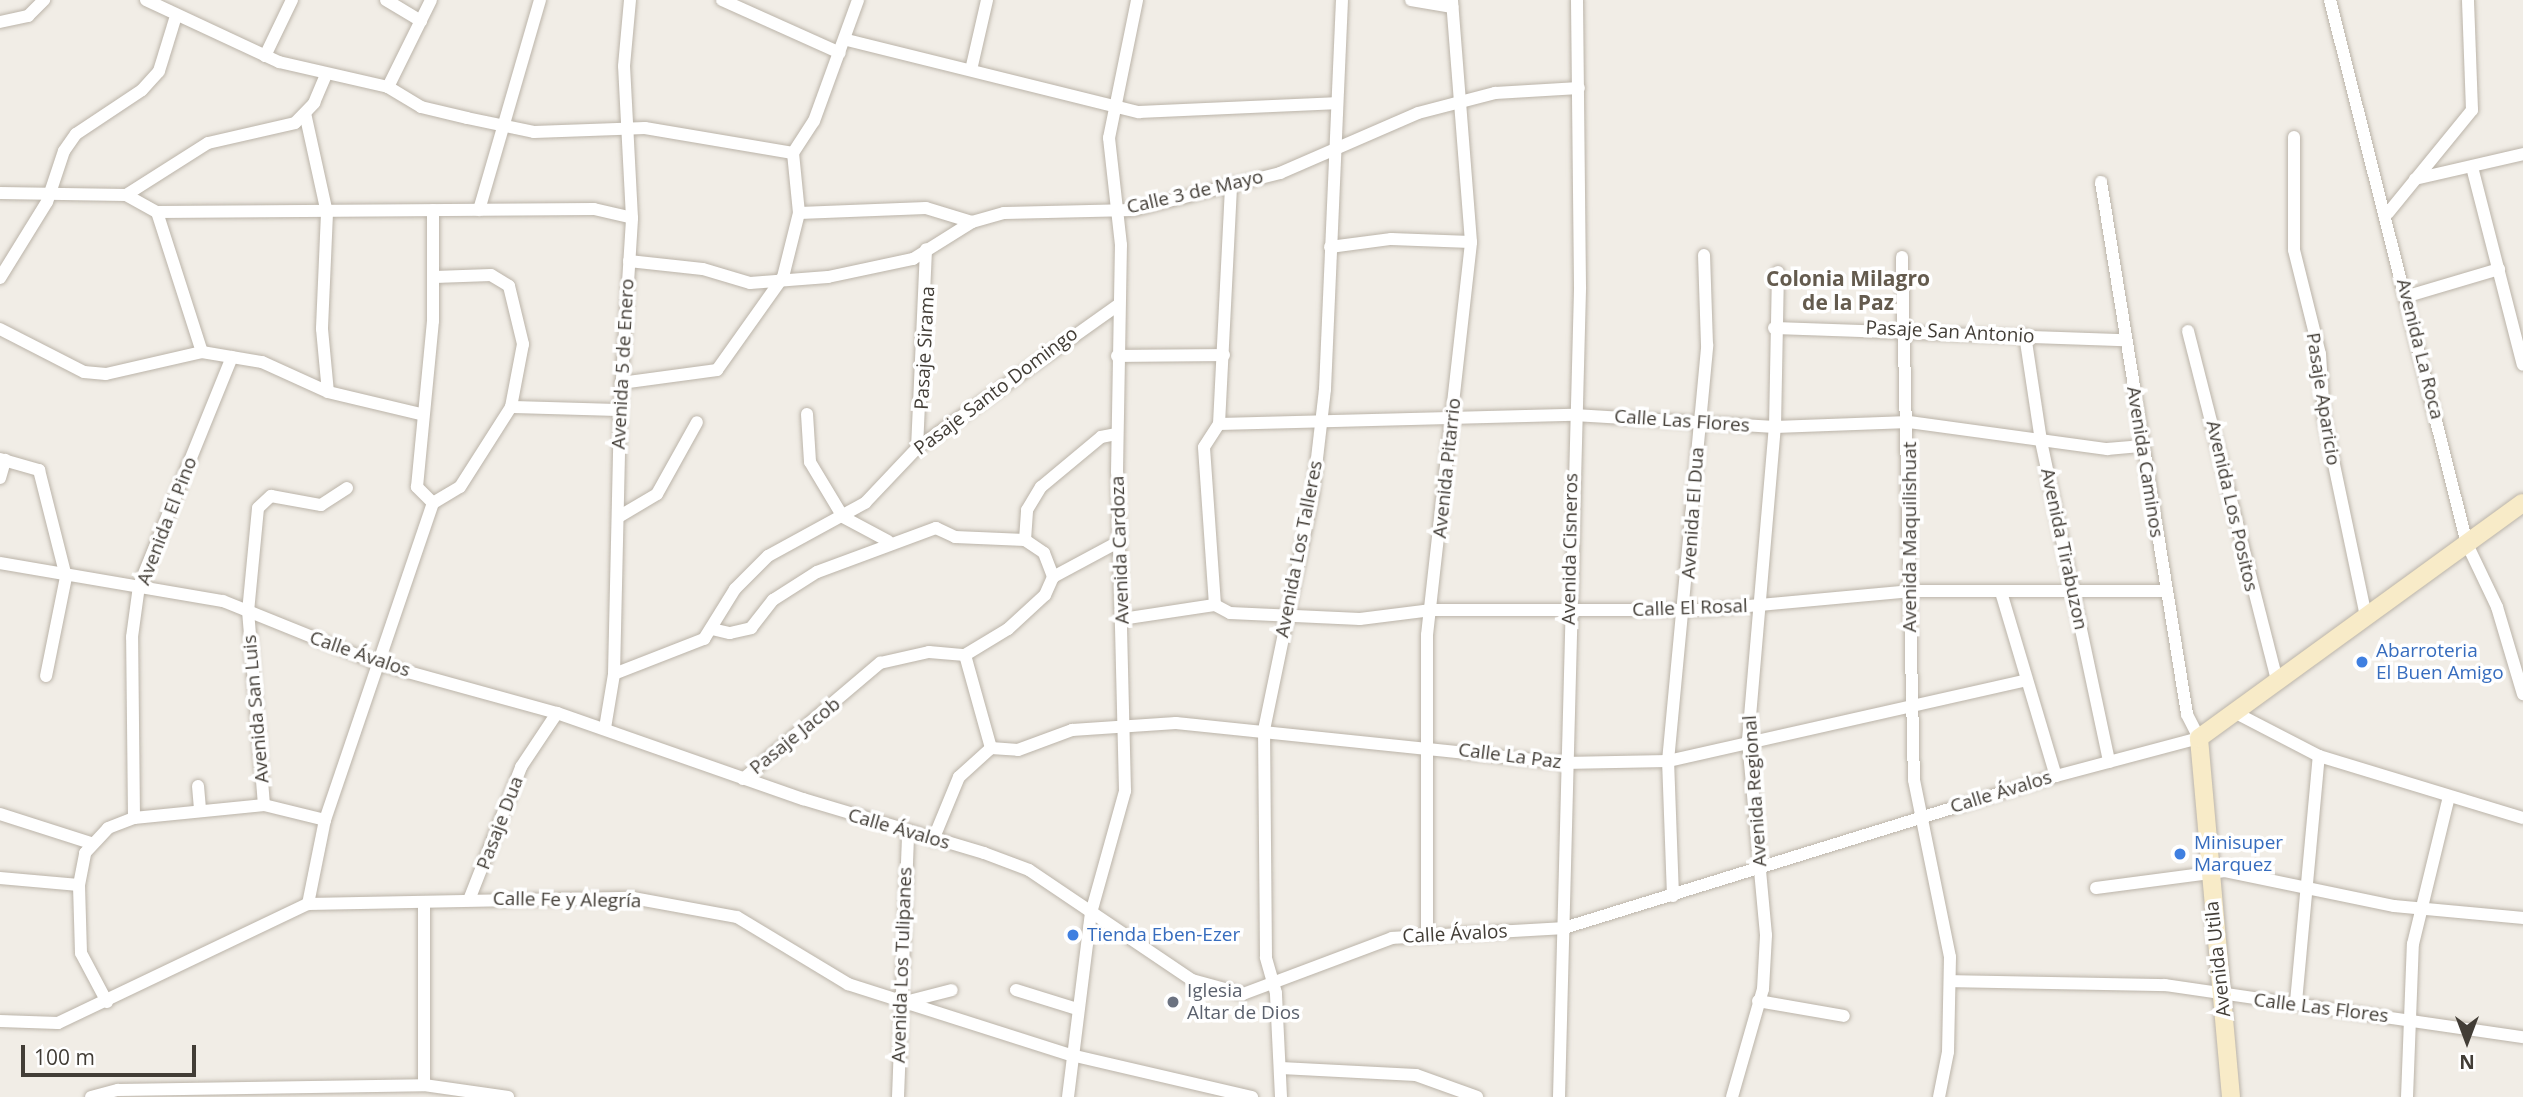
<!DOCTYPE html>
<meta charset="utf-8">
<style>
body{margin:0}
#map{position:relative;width:2523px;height:1097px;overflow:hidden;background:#f1ede6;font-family:"Open Sans",sans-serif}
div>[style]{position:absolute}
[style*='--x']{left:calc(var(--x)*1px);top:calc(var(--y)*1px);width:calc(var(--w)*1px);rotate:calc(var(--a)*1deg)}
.roads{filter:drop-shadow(0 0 2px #bbb4a9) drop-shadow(0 0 2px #bbb4a9)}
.street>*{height:12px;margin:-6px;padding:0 6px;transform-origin:6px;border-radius:6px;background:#fff}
.secondary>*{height:18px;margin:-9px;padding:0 9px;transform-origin:9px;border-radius:9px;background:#f8ebc8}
.dots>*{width:19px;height:19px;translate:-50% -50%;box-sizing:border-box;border:4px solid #fff;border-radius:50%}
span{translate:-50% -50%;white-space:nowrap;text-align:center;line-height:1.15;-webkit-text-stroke:7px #fff;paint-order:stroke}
.street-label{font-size:19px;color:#423d36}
.shop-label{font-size:19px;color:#366cbe}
.left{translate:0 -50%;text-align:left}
.worship-label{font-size:19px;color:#5b616d}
.neighbourhood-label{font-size:21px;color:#645b4e;font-weight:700}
.north{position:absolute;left:2432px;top:1006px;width:70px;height:70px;-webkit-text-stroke:5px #fff;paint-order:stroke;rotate:180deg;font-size:19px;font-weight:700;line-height:28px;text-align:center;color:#423d36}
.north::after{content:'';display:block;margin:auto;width:24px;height:32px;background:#423d36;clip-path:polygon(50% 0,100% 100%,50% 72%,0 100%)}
.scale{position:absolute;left:21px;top:1045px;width:175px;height:32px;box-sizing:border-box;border:4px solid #423d36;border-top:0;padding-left:9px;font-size:21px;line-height:24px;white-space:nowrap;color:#423d36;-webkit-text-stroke:5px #fff;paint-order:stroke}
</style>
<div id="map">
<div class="roads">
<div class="street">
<i style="--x:146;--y:0;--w:147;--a:25"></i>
<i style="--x:279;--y:62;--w:112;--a:12.9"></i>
<i style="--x:388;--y:87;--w:39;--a:31"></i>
<i style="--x:421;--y:107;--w:47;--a:13.4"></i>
<i style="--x:467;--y:118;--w:68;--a:11.8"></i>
<i style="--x:534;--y:132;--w:111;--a:-2.1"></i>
<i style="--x:645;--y:128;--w:150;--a:9.6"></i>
<i style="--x:386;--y:0;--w:41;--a:31"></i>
<i style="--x:722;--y:0;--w:129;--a:24.2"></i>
<i style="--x:1411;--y:0;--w:42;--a:9.7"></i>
<i style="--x:2330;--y:0;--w:561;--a:75.86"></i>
<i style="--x:2467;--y:544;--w:70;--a:64.5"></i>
<i style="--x:2497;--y:607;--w:91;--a:73.4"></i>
<i style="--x:0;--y:22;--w:29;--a:-12"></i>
<i style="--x:28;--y:16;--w:23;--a:-45"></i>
<i style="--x:847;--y:40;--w:301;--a:13.9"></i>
<i style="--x:1139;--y:112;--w:195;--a:-2.6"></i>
<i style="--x:265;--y:56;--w:62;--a:-64.3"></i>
<i style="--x:971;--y:70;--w:72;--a:-77.1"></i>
<i style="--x:388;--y:87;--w:97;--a:-63.7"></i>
<i style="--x:305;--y:113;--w:102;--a:77.6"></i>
<i style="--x:327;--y:213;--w:116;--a:92.5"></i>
<i style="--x:322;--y:329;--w:63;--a:84.6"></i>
<i style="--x:2294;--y:137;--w:113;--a:90"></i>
<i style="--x:2294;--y:250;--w:107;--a:76"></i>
<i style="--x:2320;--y:354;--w:63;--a:86.4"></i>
<i style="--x:2324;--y:417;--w:204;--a:78.1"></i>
<i style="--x:2472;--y:167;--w:204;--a:75.6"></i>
<i style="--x:2415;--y:179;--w:111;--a:-13"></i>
<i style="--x:0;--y:193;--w:126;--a:0.9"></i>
<i style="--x:126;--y:195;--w:35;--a:29"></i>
<i style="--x:157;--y:212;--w:147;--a:72.2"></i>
<i style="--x:126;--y:195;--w:97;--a:-32.4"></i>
<i style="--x:208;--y:143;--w:89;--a:-12.9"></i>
<i style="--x:295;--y:123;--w:28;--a:-46"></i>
<i style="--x:314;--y:103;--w:30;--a:-67"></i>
<i style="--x:479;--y:210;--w:219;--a:-73.8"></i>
<i style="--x:157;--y:212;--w:437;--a:-0.4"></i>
<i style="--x:594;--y:209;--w:39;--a:13"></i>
<i style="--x:799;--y:213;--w:127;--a:-2.3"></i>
<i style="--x:926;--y:208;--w:48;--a:16.9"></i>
<i style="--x:972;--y:222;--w:33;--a:-16"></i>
<i style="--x:1004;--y:213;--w:129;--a:-1.3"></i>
<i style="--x:1133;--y:210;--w:152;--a:-14.1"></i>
<i style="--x:1280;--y:173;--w:150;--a:-23.5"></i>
<i style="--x:1418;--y:113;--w:80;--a:-14.6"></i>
<i style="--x:1495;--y:93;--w:84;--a:-3.4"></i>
<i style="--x:2388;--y:213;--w:133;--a:-50.8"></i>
<i style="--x:2472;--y:110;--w:110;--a:-92.1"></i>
<i style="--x:1330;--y:247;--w:62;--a:-7.5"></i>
<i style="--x:1391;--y:239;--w:80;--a:2.1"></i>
<i style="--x:1902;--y:257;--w:523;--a:88.69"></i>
<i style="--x:1914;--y:780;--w:181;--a:78.5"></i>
<i style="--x:1950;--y:957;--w:95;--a:91.2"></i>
<i style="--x:1948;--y:1052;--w:46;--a:101.3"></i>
<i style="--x:629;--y:261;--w:74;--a:6.2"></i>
<i style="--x:703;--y:269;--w:49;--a:16.6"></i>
<i style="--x:750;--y:283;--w:78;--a:-4.4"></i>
<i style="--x:828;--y:277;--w:87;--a:-12"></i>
<i style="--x:913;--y:259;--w:70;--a:-32.1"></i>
<i style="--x:435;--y:277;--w:56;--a:-2"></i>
<i style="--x:491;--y:275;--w:21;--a:31"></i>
<i style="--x:509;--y:286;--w:60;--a:76.4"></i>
<i style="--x:523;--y:344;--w:64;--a:100.8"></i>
<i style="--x:0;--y:278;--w:89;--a:-58.3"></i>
<i style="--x:47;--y:202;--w:54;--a:-71.6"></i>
<i style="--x:64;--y:151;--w:21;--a:-55"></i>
<i style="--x:76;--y:134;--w:79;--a:-33.7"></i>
<i style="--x:142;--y:90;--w:25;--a:-48"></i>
<i style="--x:159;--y:71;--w:54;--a:-72.9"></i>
<i style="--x:2408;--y:296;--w:95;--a:-16.5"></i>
<i style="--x:1774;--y:328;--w:352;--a:2"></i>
<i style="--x:0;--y:329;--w:94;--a:27.1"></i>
<i style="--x:84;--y:372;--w:22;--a:5"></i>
<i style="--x:106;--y:374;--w:98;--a:-12.9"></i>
<i style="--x:202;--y:352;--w:61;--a:9.5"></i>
<i style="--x:262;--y:362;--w:72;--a:24.4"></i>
<i style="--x:328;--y:392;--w:95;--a:13.4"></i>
<i style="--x:2188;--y:331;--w:361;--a:75.7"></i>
<i style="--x:2025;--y:335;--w:107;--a:81.4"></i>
<i style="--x:2041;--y:441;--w:328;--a:78"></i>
<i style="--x:1117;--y:356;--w:107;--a:-0.5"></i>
<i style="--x:621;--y:383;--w:97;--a:-7.7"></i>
<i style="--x:717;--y:370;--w:114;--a:-54.6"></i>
<i style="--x:783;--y:277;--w:66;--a:-76"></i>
<i style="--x:799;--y:213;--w:60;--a:-95.7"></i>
<i style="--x:793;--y:153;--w:38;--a:-57"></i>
<i style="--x:814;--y:121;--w:129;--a:-70"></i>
<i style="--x:807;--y:414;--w:48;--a:86.4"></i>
<i style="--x:810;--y:462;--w:64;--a:59"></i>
<i style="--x:843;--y:517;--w:51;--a:28.1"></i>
<i style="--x:1219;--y:424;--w:355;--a:-1.5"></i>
<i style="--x:1574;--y:415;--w:201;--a:3.4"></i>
<i style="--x:1775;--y:427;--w:134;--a:-2.1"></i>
<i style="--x:1909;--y:422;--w:200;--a:7.8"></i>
<i style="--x:2107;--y:449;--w:36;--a:-5"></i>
<i style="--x:917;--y:448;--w:199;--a:-87.4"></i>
<i style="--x:0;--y:459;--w:41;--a:15.8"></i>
<i style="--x:39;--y:470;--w:110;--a:75.8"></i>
<i style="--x:66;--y:577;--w:101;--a:101.4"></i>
<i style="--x:0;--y:478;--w:19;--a:-74"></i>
<i style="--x:433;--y:503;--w:23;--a:-135"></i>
<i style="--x:417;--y:487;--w:167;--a:-84.5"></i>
<i style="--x:433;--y:321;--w:111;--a:-90"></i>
<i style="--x:433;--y:503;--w:31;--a:-31"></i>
<i style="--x:460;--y:487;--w:95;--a:-57.5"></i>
<i style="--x:511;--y:407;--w:109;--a:1.6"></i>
<i style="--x:620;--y:516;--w:43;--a:-30.7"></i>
<i style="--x:657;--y:494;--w:82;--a:-60.9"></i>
<i style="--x:1025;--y:540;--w:30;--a:-86"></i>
<i style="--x:1027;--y:510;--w:27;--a:-59"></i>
<i style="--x:1041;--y:487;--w:78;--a:-39.8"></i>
<i style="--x:1101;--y:437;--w:16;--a:-11"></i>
<i style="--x:0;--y:563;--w:226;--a:9.7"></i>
<i style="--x:223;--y:601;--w:168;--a:22"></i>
<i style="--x:379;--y:664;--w:185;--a:15.4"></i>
<i style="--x:557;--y:713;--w:261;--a:19.3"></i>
<i style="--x:803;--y:799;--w:189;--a:16.6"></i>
<i style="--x:984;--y:853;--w:48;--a:20.7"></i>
<i style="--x:1029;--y:870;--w:197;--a:34"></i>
<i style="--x:1192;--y:980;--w:53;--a:15.4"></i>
<i style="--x:1243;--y:994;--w:159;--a:-20.6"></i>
<i style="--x:1392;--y:938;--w:172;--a:-3.3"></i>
<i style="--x:1564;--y:928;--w:515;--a:-17.17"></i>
<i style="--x:2056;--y:776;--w:148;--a:-14.9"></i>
<i style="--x:2199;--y:738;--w:27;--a:-117"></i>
<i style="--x:2187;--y:714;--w:539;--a:-99.18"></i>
<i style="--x:1053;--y:577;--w:74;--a:-28.3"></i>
<i style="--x:2001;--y:592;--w:192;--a:73.4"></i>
<i style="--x:1215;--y:605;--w:17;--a:28"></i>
<i style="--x:1230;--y:613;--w:130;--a:2.6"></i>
<i style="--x:1360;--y:619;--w:72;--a:-7.2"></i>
<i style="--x:1431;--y:610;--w:275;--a:0"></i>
<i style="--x:1706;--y:610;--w:204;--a:-5.3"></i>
<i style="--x:1909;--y:591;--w:258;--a:0"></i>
<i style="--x:1215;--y:605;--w:158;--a:-94"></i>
<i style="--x:1204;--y:447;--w:27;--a:-57"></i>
<i style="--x:1219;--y:424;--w:241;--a:-87.1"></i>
<i style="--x:1122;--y:619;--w:94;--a:-8.6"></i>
<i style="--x:712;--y:629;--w:18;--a:13"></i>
<i style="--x:730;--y:633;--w:22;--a:-13"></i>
<i style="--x:751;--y:628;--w:36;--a:-52"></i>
<i style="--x:773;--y:600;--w:52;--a:-32.5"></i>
<i style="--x:817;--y:572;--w:127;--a:-20.3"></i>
<i style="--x:936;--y:528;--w:21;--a:25"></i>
<i style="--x:955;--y:537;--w:70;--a:2.5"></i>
<i style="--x:1025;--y:540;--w:23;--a:34"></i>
<i style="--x:1044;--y:553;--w:26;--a:69"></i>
<i style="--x:965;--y:655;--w:97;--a:74.4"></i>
<i style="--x:991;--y:748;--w:27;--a:4"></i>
<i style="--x:1018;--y:750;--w:58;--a:-20.3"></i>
<i style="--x:1072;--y:730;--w:104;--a:-3.9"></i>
<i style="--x:1176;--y:723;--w:389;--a:5.9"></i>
<i style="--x:1563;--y:763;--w:105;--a:-1.1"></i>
<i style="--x:1668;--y:761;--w:367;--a:-12.7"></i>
<i style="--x:614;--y:674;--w:97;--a:-21.3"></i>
<i style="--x:704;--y:639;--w:59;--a:-58.2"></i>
<i style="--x:735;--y:589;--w:47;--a:-45"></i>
<i style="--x:768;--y:556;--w:111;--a:-28.7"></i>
<i style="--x:865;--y:503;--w:76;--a:-46.6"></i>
<i style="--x:917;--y:448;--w:247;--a:-35.4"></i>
<i style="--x:2234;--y:712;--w:96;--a:27.4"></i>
<i style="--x:2319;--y:756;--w:213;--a:16.9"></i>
<i style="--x:605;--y:728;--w:55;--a:-80.5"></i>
<i style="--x:614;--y:674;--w:264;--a:-88.7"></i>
<i style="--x:620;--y:410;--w:192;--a:-86.4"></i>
<i style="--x:632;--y:218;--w:152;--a:-93"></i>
<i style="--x:624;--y:66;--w:66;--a:-84.8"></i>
<i style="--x:743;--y:779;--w:180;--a:-40.3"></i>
<i style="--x:880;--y:663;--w:50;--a:-12.7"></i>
<i style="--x:929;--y:652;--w:36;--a:5"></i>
<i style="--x:965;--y:655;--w:50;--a:-31.2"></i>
<i style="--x:1008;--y:629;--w:50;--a:-42.6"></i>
<i style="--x:1045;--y:595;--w:20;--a:-66"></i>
<i style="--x:198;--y:786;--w:23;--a:85"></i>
<i style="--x:264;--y:805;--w:194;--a:-94.7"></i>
<i style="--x:248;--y:612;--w:104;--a:-84.5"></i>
<i style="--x:258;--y:508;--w:18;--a:-43"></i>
<i style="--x:271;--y:496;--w:51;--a:10.2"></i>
<i style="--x:321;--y:505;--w:31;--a:-33"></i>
<i style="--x:0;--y:814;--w:96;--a:17.7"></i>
<i style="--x:134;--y:818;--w:181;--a:-90.6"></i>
<i style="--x:132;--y:637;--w:51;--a:-82.2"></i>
<i style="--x:139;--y:586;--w:247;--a:-67.9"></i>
<i style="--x:933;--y:840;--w:68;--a:-67.6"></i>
<i style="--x:959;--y:777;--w:43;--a:-42.2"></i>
<i style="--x:0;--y:878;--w:79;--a:5.1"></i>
<i style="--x:2096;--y:888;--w:130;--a:-7.5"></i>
<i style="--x:2225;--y:871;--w:173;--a:11.7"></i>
<i style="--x:2394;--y:906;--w:130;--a:5.3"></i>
<i style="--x:1673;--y:896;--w:135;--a:-92.1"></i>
<i style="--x:1668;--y:761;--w:418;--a:-84.6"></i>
<i style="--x:1707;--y:345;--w:90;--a:-91.9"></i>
<i style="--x:469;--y:900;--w:143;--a:-68.6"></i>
<i style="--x:521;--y:767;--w:65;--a:-56.3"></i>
<i style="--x:308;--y:904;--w:86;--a:-78.6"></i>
<i style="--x:325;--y:820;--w:335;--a:-71.2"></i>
<i style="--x:1427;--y:937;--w:302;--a:-90"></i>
<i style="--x:1427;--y:635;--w:395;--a:-83.6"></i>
<i style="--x:1471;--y:242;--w:243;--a:-94.5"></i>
<i style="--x:1950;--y:981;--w:215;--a:1.1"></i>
<i style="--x:2165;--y:985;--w:362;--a:8.3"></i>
<i style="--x:1016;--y:990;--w:64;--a:17.3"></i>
<i style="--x:909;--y:1001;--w:44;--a:-14.3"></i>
<i style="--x:1758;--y:1001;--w:87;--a:9.9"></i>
<i style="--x:107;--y:1002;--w:55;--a:-118"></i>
<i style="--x:81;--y:953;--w:68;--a:-91.7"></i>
<i style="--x:79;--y:885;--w:33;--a:-79"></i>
<i style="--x:85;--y:853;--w:34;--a:-47"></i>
<i style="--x:108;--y:828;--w:28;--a:-21"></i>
<i style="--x:134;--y:818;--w:131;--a:-5.7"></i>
<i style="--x:264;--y:805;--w:63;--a:13.8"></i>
<i style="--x:2296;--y:1002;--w:247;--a:-84.7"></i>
<i style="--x:0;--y:1021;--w:58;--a:2"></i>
<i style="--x:58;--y:1023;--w:277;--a:-25.5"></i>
<i style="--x:308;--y:904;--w:325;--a:-1.1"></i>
<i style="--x:633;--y:898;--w:106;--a:10.4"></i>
<i style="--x:737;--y:917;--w:130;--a:31.1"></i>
<i style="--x:848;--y:984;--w:234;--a:17.7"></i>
<i style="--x:1071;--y:1055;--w:186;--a:13.1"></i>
<i style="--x:1281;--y:1068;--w:135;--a:3"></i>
<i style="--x:1416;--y:1075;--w:65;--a:19.8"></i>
<i style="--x:424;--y:1085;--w:182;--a:-90"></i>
<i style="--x:91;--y:1097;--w:28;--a:-15"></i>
<i style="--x:118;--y:1090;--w:306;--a:-0.9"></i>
<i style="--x:424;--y:1085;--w:85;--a:8.1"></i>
<i style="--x:898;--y:1097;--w:263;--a:-87.8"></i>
<i style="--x:1068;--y:1097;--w:185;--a:-82.9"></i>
<i style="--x:1091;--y:913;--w:127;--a:-74.4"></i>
<i style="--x:1125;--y:791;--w:319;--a:-91.4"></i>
<i style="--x:1117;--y:472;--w:227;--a:-89"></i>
<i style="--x:1121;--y:245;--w:108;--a:-96.4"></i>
<i style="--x:1109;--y:138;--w:141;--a:-78.5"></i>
<i style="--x:1281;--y:1097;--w:104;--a:-92.8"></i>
<i style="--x:1276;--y:993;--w:37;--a:-106"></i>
<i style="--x:1266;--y:957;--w:227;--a:-90.5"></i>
<i style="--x:1264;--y:730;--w:242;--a:-78.3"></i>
<i style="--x:1313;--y:493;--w:105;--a:-83.4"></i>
<i style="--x:1325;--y:389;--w:389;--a:-87.5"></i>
<i style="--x:1559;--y:1097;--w:810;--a:-88.51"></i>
<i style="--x:1580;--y:287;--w:287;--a:-90.6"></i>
<i style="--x:1732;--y:1097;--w:112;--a:-74"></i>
<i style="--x:1763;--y:989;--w:54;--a:-86.8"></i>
<i style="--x:1766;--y:935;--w:196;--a:-95.3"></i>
<i style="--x:1748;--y:740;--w:314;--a:-85.1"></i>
<i style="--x:1775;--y:427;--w:155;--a:-88.9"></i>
<i style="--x:2407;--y:1097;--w:153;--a:-87.8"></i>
<i style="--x:2413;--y:944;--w:152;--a:-76.3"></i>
</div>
<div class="secondary">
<i style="--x:2231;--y:1097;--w:360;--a:-95.1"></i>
<i style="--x:2199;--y:738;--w:400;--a:-36"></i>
</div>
</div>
<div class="dots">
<i style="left:2362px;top:662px;background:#3f7fe0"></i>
<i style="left:2180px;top:854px;background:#3f7fe0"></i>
<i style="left:1073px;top:935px;background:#3f7fe0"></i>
<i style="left:1173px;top:1002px;background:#6b7280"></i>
</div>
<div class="street-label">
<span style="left:1195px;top:192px;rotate:-13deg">Calle 3 de Mayo</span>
<span style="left:1950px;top:332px;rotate:3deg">Pasaje San Antonio</span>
<span style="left:925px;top:348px;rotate:-87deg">Pasaje Sirama</span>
<span style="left:2420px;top:349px;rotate:76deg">Avenida La Roca</span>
<span style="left:623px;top:364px;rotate:-87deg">Avenida 5 de Enero</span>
<span style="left:996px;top:391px;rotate:-37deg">Pasaje Santo Domingo</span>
<span style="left:2323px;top:399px;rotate:81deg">Pasaje Aparicio</span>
<span style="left:1682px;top:421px;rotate:4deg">Calle Las Flores</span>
<span style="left:2145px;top:462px;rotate:81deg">Avenida Caminos</span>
<span style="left:1447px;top:468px;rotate:-84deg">Avenida Pitarrio</span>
<span style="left:2232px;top:506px;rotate:77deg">Avenida Los Positos</span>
<span style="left:1693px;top:513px;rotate:-86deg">Avenida El Dua</span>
<span style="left:167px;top:521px;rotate:-69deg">Avenida El Pino</span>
<span style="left:1910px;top:537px;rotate:-90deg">Avenida Maquilishuat</span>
<span style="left:1299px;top:549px;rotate:-79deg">Avenida Los Talleres</span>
<span style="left:1570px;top:549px;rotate:-89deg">Avenida Cisneros</span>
<span style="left:2064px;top:549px;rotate:78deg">Avenida Tirabuzon</span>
<span style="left:1120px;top:550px;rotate:-92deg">Avenida Cardoza</span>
<span style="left:1690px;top:608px;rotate:-2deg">Calle El Rosal</span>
<span style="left:360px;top:654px;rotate:19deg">Calle Ávalos</span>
<span style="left:256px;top:709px;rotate:-95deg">Avenida San Luis</span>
<span style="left:795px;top:736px;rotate:-39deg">Pasaje Jacob</span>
<span style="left:1510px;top:756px;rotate:7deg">Calle La Paz</span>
<span style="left:1755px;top:791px;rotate:-94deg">Avenida Regional</span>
<span style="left:2001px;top:792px;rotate:-17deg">Calle Ávalos</span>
<span style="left:500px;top:823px;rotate:-69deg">Pasaje Dua</span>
<span style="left:899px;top:829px;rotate:16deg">Calle Ávalos</span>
<span style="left:567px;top:900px;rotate:1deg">Calle Fe y Alegría</span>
<span style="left:1455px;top:934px;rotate:-3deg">Calle Ávalos</span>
<span style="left:2218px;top:959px;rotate:-96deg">Avenida Utila</span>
<span style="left:902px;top:965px;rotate:-88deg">Avenida Los Tulipanes</span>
<span style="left:2321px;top:1008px;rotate:7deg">Calle Las Flores</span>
</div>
<div class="shop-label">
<span class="left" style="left:2376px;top:662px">Abarroteria<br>El Buen Amigo</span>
<span class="left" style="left:2194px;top:854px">Minisuper<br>Marquez</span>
<span class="left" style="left:1087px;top:935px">Tienda Eben-Ezer</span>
</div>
<div class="worship-label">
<span class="left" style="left:1187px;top:1002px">Iglesia<br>Altar de Dios</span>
</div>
<div class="neighbourhood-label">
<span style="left:1848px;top:290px">Colonia Milagro<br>de la Paz</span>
</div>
<div class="north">N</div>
<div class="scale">100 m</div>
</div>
